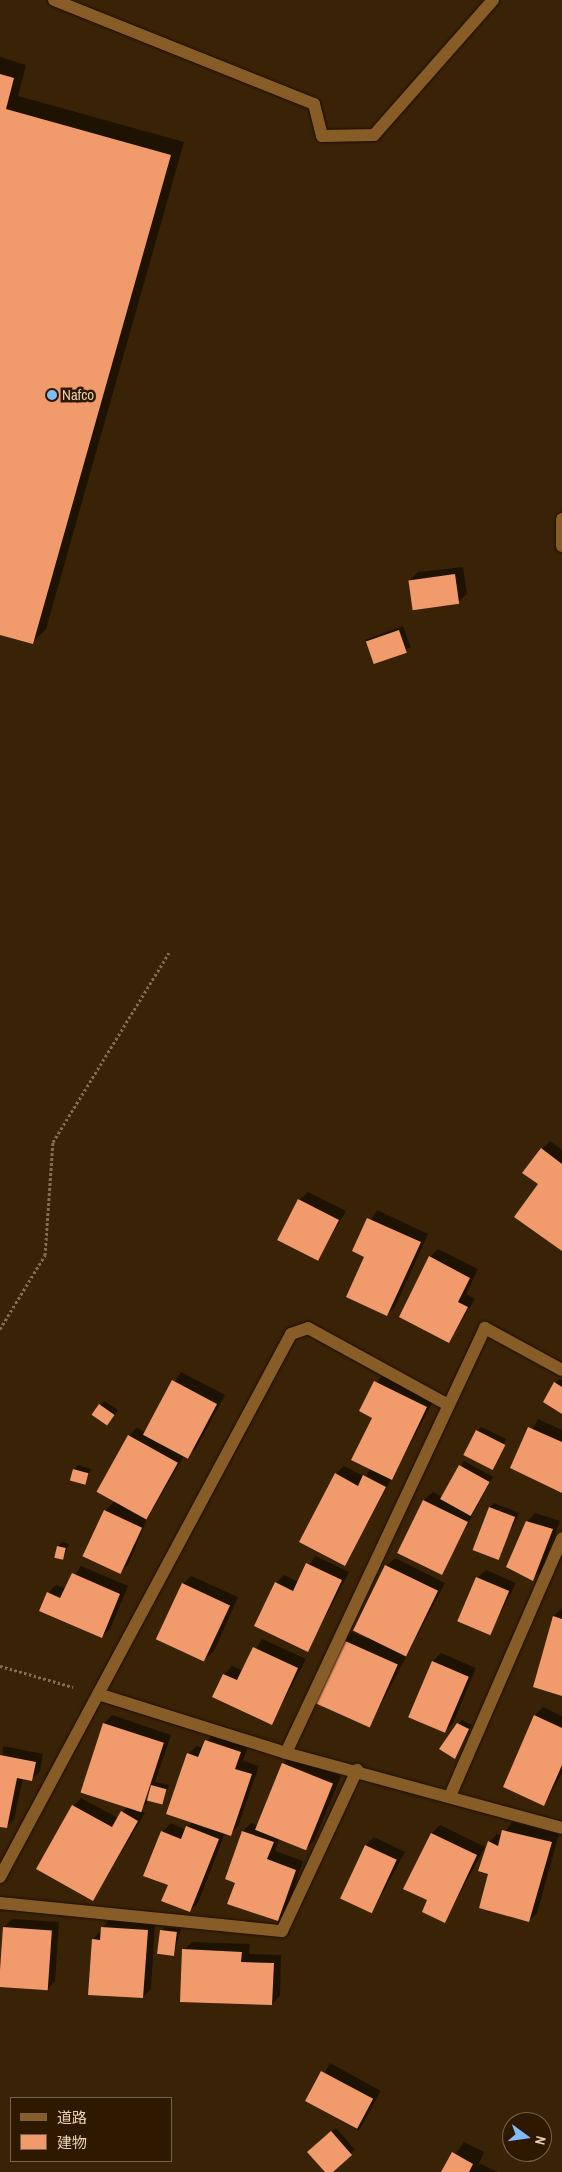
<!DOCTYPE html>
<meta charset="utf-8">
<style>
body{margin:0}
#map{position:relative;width:562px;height:2172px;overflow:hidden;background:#392206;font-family:"Archivo Narrow","Noto Sans JP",sans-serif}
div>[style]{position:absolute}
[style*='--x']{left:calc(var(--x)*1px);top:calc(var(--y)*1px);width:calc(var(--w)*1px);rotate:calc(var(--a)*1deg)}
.shadow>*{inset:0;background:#0007;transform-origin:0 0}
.building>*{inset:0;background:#f19a6c;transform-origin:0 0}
.path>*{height:3px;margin-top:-1.5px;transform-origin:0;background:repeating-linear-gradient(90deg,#846c51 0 2.5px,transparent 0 5px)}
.roads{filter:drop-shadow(0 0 1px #1b0d01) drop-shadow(0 0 1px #1b0d01)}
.lane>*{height:12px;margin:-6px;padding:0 6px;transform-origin:6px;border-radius:6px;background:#885c27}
.street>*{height:12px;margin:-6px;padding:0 6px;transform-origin:6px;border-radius:6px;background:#885c27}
.dots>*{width:14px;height:14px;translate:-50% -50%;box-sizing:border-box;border:2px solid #2e1800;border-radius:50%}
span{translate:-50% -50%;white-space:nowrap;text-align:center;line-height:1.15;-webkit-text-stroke:5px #2e1800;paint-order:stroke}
.poi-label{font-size:15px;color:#e8cfb5}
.left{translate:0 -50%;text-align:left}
.legend{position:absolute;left:10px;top:2097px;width:162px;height:65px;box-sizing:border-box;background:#2e1800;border:1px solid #786148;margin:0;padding:6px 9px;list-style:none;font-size:15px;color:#e8cfb5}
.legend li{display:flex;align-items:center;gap:10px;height:25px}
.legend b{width:25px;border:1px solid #786148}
.north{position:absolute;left:502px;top:2112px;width:50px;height:50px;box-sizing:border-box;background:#2e1800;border:1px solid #786148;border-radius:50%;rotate:104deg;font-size:14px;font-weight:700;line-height:20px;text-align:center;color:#e8cfb5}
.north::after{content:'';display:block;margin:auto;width:18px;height:22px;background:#7ebdf9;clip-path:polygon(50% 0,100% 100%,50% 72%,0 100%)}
</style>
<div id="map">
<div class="shadow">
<i style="clip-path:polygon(0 57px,26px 65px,18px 96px,184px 142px,46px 629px,32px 643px,0 634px)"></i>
<i style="clip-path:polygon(463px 567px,467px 594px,458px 602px,409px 581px,418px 572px)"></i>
<i style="left:403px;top:626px;width:23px;height:40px;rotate:70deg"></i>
<i style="clip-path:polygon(550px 1141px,562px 1150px,562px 1250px,542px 1149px)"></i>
<i style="clip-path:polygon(308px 1192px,346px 1211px,318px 1259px,299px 1200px)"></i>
<i style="clip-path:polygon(377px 1210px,428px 1234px,395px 1307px,386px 1315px,366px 1256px,353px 1250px)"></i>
<i style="clip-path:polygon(438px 1249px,478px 1269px,466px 1294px,475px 1299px,449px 1341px,430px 1257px)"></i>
<i style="clip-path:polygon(181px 1372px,225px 1395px,195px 1450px,184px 1456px,147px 1519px,128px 1565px,120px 1573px,105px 1511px,115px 1501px,129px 1436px,137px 1427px,144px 1432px)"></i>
<i style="clip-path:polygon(383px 1373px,435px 1398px,345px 1565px,336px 1474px,344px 1466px,365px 1477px,371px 1469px,373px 1417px,361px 1411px)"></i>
<i style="clip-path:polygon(559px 1379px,562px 1380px,562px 1413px,555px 1383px)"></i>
<i style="clip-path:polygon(104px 1401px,118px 1410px,112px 1420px,100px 1405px)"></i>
<i style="clip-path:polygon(538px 1419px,562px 1430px,562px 1491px,511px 1468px)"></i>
<i style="clip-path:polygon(481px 1427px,506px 1439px,492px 1467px,477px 1431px)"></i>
<i style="clip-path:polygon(464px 1461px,493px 1477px,441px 1574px,398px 1552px,424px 1500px,433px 1492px,444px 1498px)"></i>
<i style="clip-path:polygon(78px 1465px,91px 1469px,85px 1483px,74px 1470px)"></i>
<i style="clip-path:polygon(494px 1503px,519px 1513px,498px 1557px,490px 1507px)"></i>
<i style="clip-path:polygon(535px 1513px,560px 1521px,541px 1571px,532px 1579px,527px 1522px)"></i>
<i style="clip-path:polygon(62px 1542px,69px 1544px,63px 1559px,58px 1546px)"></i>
<i style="clip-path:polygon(315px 1556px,349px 1572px,308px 1650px,276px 1583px,284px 1575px,299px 1582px)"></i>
<i style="clip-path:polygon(395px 1558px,445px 1583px,370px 1725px,344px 1640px,352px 1632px,368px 1639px,386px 1566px)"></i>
<i style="clip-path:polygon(81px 1566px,128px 1586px,110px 1629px,101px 1637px,48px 1593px,56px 1585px,66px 1589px)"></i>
<i style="clip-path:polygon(486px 1570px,516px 1583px,490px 1633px,477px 1578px)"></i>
<i style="clip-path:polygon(191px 1576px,238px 1597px,214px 1651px,205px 1659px,183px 1584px)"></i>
<i style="clip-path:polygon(562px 1608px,562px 1694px,534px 1686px,554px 1616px)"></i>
<i style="clip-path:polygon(262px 1639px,306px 1659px,272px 1723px,224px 1675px,232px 1666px,243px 1671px)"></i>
<i style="clip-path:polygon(441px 1653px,476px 1668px,453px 1723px,444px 1732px,409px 1716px,433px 1661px)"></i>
<i style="clip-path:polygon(543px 1707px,562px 1716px,562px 1773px,544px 1805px,535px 1715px)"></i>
<i style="clip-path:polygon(112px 1715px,171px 1735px,155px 1782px,169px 1785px,162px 1803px,149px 1800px,141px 1810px,145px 1813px,93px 1900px,73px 1806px,81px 1798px,118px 1818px,127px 1807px,81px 1791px,104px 1723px)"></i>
<i style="clip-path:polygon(462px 1720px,472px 1725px,455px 1757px,458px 1724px)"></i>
<i style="clip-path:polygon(214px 1732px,249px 1744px,243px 1761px,259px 1766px,238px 1826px,230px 1835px,225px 1833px,198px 1903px,190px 1911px,169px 1885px,162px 1832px,171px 1823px,186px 1830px,192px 1822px,188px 1754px,197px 1746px,203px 1748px)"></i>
<i style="clip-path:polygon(3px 1746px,43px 1754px,40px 1771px,31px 1780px,23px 1778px,14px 1819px,6px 1827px,0 1826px)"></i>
<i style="clip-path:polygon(292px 1756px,341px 1776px,314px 1841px,306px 1849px,279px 1839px,275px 1851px,303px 1861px,286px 1912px,278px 1920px,236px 1882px,243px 1831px,251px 1823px,259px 1826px,284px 1764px)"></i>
<i style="clip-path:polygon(512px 1822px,559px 1834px,537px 1913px,529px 1921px,489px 1873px,489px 1842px,497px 1834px,502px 1836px)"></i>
<i style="clip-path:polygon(440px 1825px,485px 1847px,445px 1921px,429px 1900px,432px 1833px)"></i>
<i style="clip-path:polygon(374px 1837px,405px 1852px,372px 1912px,366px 1845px)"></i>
<i style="clip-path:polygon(13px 1919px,59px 1922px,55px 1981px,47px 1990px,0 1986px,4px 1927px)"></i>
<i style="clip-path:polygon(110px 1919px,155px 1922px,151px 1989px,143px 1997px,93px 1940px)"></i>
<i style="clip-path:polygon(165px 1927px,181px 1929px,174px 1955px,161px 1931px)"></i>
<i style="clip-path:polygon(192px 1942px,250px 1944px,249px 1954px,281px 1955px,280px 1996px,272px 2004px,184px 1950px)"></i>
<i style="left:330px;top:2063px;width:58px;height:45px;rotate:29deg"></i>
<i style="clip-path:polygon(336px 2128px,355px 2150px,326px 2172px,313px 2148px)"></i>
<i style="clip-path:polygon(464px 2142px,484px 2152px,479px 2163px,497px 2172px,443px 2172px)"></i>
</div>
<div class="building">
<i style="clip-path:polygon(0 74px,14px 78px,6px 109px,171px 155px,33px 644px,0 635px)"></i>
<i style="left:455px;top:574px;width:30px;height:47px;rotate:82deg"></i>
<i style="left:399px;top:630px;width:24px;height:35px;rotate:71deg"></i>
<i style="clip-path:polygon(541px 1148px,562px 1164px,562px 1251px,514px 1217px,538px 1184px,522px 1173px)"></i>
<i style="left:298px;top:1199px;width:46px;height:46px;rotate:27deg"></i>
<i style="clip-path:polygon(367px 1218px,421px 1242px,387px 1316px,346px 1297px,364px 1257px,352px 1251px)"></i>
<i style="clip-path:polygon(429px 1256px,470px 1278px,458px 1302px,468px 1307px,449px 1343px,399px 1317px)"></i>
<i style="left:172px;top:1380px;width:51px;height:62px;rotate:28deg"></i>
<i style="clip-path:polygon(374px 1381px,427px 1407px,392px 1480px,351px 1460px,372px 1418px,359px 1411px)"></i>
<i style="clip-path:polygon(554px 1382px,562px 1387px,562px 1414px,543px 1402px)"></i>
<i style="left:99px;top:1404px;width:19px;height:13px;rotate:35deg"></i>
<i style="clip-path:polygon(528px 1427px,562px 1442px,562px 1493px,510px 1468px)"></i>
<i style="left:476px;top:1430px;width:33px;height:28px;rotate:27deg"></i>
<i style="left:128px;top:1435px;width:57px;height:65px;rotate:29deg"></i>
<i style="left:459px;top:1465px;width:35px;height:39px;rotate:29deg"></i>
<i style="left:73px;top:1469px;width:16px;height:12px;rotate:15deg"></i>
<i style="clip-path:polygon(335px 1473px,358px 1486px,363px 1475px,386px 1487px,345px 1566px,299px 1542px)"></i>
<i style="left:423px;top:1500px;width:50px;height:59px;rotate:26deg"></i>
<i style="left:489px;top:1507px;width:28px;height:46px;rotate:21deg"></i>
<i style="left:104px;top:1510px;width:42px;height:51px;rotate:25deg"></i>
<i style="clip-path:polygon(526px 1521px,553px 1529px,533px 1581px,506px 1567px)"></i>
<i style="left:57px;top:1546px;width:9px;height:12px;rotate:13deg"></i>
<i style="clip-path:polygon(306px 1563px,342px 1580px,308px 1652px,254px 1626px,275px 1582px,293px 1591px)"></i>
<i style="left:385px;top:1565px;width:59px;height:73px;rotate:26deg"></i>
<i style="clip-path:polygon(72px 1573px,120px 1594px,102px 1638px,39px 1611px,47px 1592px,60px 1598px)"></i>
<i style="left:476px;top:1577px;width:36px;height:48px;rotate:23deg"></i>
<i style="left:182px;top:1583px;width:53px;height:62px;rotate:25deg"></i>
<i style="clip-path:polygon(553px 1616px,562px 1619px,562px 1696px,533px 1687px)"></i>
<i style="left:343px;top:1640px;width:60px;height:69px;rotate:24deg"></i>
<i style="clip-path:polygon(253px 1647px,298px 1668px,272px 1725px,212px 1697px,223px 1674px,237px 1680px)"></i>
<i style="left:432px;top:1661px;width:40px;height:61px;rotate:23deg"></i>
<i style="clip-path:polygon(534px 1715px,562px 1728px,562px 1765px,544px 1806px,503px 1787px)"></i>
<i style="left:103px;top:1723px;width:64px;height:73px;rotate:18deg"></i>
<i style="clip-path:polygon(457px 1723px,469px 1729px,455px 1759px,439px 1749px)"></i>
<i style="clip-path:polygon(205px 1740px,241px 1752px,235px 1769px,252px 1774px,231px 1836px,166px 1814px,187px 1753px,198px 1757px)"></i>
<i style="clip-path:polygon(0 1755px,36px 1762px,32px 1781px,17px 1778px,7px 1828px,0 1827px)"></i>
<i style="left:282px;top:1763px;width:55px;height:72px;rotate:22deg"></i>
<i style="left:151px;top:1785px;width:16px;height:16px;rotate:15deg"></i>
<i style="clip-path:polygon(72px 1805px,112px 1827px,121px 1811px,138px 1821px,93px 1901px,36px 1869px)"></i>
<i style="clip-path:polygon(186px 1826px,219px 1839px,190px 1912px,161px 1901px,168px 1885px,143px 1876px,161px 1831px,181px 1839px)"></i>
<i style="clip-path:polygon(502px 1830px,552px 1842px,529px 1922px,479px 1908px,488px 1874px,478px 1871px,488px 1841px,498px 1846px)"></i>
<i style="clip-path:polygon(242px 1831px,274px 1842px,267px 1859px,296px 1870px,278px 1921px,227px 1904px,235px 1883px,225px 1879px)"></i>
<i style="clip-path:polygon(431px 1833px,477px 1855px,445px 1923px,422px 1912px,427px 1900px,403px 1889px)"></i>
<i style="left:365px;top:1845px;width:35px;height:59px;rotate:25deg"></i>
<i style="left:3px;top:1927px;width:49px;height:60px;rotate:4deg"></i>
<i style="clip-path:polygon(101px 1927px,148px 1930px,143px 1998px,88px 1995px,92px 1939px,100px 1940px)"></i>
<i style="left:160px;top:1930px;width:17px;height:24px;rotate:7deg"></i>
<i style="clip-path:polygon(182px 1949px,242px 1952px,241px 1962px,274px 1963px,272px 2005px,180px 2002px)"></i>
<i style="left:321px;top:2071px;width:59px;height:34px;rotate:28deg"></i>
<i style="clip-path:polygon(331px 2131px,352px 2155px,333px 2172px,325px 2172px,307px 2152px)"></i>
<i style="clip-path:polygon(452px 2152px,473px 2164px,469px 2172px,441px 2172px)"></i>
</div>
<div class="path">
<i style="--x:0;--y:1329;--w:87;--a:-58.7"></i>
<i style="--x:45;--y:1255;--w:113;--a:-86"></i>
<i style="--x:53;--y:1142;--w:222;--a:-58.5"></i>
<i style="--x:0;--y:1666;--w:76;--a:16"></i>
</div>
<div class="roads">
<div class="lane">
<i style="--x:314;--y:104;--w:33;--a:76"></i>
<i style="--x:322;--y:136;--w:52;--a:-1.1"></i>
<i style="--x:374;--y:135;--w:180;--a:-48.6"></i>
<i style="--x:562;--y:519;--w:27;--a:90"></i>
</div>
<div class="street">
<i style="--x:54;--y:0;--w:280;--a:21.8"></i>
<i style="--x:562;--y:1370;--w:88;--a:-151.4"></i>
<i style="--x:485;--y:1328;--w:469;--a:115.1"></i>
<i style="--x:286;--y:1753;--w:286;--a:15.2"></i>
<i style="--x:98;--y:1694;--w:197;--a:17.4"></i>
<i style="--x:450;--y:1796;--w:281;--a:-66.5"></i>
<i style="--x:0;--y:1877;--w:616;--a:-61.81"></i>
<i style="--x:291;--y:1334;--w:18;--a:-19"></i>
<i style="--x:308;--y:1328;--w:158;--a:28.8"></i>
<i style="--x:0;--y:1903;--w:283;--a:5.7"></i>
<i style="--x:282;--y:1931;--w:178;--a:-65"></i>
</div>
</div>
<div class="dots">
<i style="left:52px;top:395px;background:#7ebdf9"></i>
</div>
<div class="poi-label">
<span class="left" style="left:62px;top:395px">Nafco</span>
</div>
<ul class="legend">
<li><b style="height:6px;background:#885c27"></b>道路</li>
<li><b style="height:14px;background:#f19a6c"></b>建物</li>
</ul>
<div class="north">N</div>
</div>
